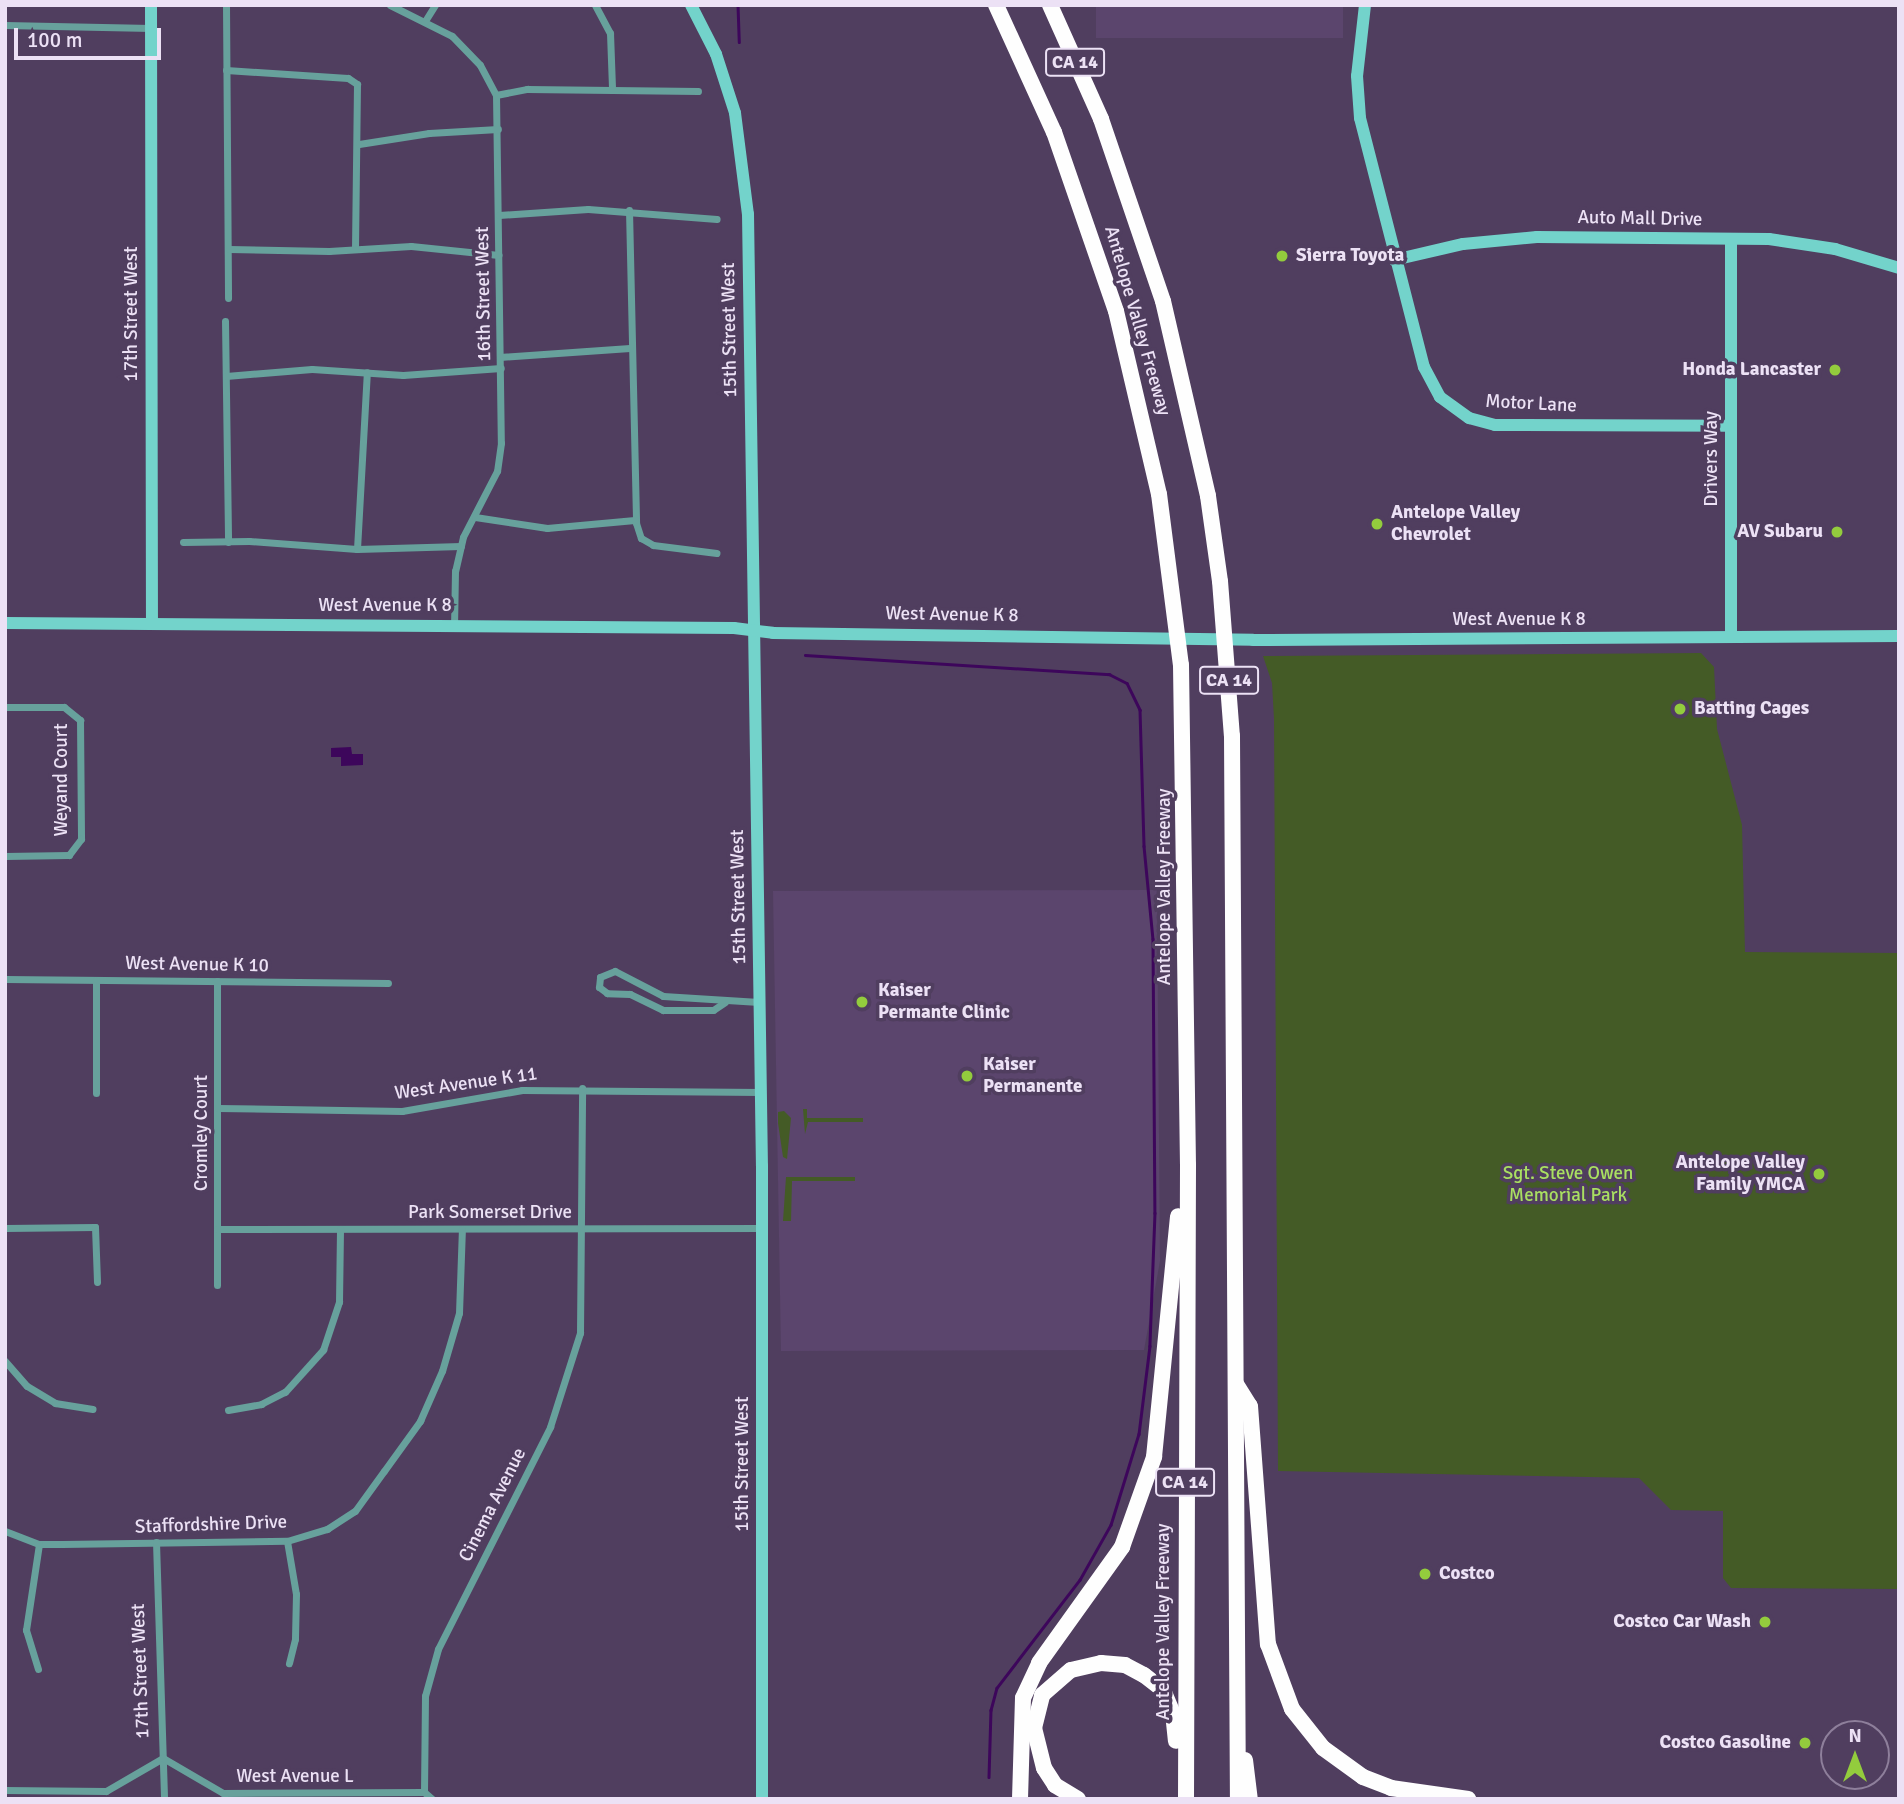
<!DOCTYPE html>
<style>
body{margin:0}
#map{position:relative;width:1904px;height:1804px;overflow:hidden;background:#503e5f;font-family:Signika,sans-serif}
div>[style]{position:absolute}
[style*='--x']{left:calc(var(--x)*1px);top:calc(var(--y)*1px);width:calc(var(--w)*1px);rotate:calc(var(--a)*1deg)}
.built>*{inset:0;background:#5b456d;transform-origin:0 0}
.green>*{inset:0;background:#445b26}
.water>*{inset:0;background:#3d065b}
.stream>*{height:2.5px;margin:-1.25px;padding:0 1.25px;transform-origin:1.25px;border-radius:1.25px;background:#3d065b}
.street>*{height:7px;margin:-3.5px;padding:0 3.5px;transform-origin:3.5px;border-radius:3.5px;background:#67a19c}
.secondary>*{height:12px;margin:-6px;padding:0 6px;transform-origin:6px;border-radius:6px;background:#73d3cb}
.highway>*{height:16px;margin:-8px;padding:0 8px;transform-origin:8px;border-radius:8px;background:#fefefe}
.dots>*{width:19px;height:19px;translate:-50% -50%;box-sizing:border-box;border:4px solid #503e5f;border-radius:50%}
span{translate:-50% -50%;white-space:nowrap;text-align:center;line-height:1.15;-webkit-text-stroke:7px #503e5f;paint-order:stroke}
.shield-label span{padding:2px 5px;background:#503e5f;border:2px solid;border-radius:5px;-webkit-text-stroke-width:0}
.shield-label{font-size:18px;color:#ece1f5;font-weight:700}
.street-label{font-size:19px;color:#ece1f5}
.poi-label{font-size:19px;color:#ece1f5;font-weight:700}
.left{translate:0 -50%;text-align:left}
.right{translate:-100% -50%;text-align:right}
.park-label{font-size:19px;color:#a9df61}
.frame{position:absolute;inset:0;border:7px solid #ece1f5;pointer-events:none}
.north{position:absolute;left:1820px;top:1720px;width:70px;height:70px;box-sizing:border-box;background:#503e5f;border:2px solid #8e7f9b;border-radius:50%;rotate:0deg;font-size:19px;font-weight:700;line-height:28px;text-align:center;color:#ece1f5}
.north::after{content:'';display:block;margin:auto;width:24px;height:32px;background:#93cc3d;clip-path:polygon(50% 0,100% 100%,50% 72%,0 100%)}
.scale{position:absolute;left:14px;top:28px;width:147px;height:32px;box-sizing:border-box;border:4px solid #ece1f5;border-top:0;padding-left:9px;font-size:21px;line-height:24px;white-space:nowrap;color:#ece1f5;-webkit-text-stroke:5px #503e5f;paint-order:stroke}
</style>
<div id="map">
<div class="built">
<i style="left:1096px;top:5px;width:247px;height:33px"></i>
<i style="clip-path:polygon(1157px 890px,1160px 1261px,1144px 1350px,781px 1351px,773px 891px)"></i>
</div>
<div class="green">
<i style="clip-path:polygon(1701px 653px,1714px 667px,1717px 729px,1742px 825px,1745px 952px,1899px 953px,1899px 1589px,1731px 1588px,1723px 1578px,1723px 1511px,1671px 1510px,1639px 1478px,1278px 1471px,1274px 719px,1272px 683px,1263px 656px)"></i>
<i style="clip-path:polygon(803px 1109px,807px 1109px,807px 1118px,863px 1118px,863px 1122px,808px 1122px,805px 1134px)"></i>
<i style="clip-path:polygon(784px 1111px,791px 1118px,787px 1159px,783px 1157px,778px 1123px,778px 1112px)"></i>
<i style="clip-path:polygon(786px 1177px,855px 1177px,855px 1181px,792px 1181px,791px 1221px,783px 1221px)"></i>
</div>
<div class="water">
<i style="clip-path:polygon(351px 747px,352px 754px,363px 754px,363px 765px,341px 766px,341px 757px,331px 757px,331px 748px)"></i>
</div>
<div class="stream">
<i style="--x:738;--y:5;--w:37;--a:88"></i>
<i style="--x:805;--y:655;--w:305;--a:3.6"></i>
<i style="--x:1109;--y:674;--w:20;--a:27"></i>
<i style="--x:1127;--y:683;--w:30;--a:64"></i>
<i style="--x:1140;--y:710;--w:136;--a:88.3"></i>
<i style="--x:1144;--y:846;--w:93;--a:84.5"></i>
<i style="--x:1153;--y:939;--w:274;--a:89.6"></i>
<i style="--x:1155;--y:1213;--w:133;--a:92.2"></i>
<i style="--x:1150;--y:1346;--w:89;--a:97.1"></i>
<i style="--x:1139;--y:1434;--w:95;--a:107.1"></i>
<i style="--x:1111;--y:1525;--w:63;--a:119.4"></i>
<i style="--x:1080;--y:1580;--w:136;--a:127.5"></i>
<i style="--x:997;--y:1688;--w:23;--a:105"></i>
<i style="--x:991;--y:1710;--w:67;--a:91.7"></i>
</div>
<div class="street">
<i style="--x:226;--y:5;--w:293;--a:89.6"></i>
<i style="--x:390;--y:5;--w:69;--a:26.6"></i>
<i style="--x:452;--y:36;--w:40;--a:46"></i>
<i style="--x:480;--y:65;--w:34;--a:62"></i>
<i style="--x:496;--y:95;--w:348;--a:89.2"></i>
<i style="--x:501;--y:443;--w:28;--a:98"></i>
<i style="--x:497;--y:471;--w:74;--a:117.3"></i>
<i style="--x:463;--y:537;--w:35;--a:103"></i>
<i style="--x:455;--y:571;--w:55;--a:91"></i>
<i style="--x:595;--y:5;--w:32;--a:62"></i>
<i style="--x:610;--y:33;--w:55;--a:87.9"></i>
<i style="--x:425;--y:21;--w:19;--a:-58"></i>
<i style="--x:5;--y:25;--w:146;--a:1.2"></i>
<i style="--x:226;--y:70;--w:122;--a:3.8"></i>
<i style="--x:348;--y:78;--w:11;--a:34"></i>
<i style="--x:357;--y:84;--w:165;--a:90.7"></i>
<i style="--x:496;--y:95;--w:32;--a:-11"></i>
<i style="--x:527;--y:89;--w:171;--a:0.7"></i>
<i style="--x:359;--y:144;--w:71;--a:-8.9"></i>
<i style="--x:429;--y:133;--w:69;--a:-3.3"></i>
<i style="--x:629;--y:210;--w:313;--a:88.7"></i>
<i style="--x:636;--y:523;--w:16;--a:72"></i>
<i style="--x:641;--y:538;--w:14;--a:30"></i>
<i style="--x:653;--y:545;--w:64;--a:7.2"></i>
<i style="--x:499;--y:215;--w:89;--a:-3.9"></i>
<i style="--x:588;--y:209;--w:129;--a:4.4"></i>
<i style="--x:229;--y:249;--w:100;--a:1.1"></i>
<i style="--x:329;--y:251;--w:82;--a:-3.5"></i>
<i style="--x:411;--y:246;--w:88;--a:5.8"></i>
<i style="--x:225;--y:321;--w:221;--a:89.2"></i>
<i style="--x:500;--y:357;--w:130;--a:-4"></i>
<i style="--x:226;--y:376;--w:86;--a:-4.7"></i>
<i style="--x:312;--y:369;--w:91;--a:3.8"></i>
<i style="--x:403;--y:375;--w:98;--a:-4.1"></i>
<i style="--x:475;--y:517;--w:73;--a:8.7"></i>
<i style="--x:547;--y:528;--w:88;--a:-5.2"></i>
<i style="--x:183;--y:542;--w:66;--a:-0.9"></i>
<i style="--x:249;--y:541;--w:108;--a:4.2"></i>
<i style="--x:357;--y:549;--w:104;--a:-1.7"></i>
<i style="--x:357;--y:549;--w:177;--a:-86.8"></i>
<i style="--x:5;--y:707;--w:59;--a:0"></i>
<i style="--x:64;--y:707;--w:21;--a:39"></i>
<i style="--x:80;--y:720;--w:119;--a:89.5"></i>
<i style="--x:81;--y:839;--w:20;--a:127"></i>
<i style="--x:69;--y:855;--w:64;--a:179.1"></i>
<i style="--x:5;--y:979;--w:383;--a:0.6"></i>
<i style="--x:217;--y:981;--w:304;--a:90"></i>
<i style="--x:725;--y:1002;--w:14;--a:146"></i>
<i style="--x:713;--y:1010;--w:50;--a:180"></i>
<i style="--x:663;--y:1010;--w:37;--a:-154"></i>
<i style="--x:630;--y:994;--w:23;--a:-178"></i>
<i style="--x:607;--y:993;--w:10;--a:-143"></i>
<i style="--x:599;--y:987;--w:10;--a:-84"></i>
<i style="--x:600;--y:977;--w:16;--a:-22"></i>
<i style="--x:615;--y:971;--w:54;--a:27.5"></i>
<i style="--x:663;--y:996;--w:96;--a:3.6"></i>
<i style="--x:96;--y:1093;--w:113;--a:-90"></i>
<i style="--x:218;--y:1108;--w:184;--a:0.9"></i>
<i style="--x:402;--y:1111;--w:122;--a:-9.9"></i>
<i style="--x:522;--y:1090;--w:239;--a:0.5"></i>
<i style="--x:5;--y:1228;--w:90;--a:-0.6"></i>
<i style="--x:95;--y:1227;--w:55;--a:87.9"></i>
<i style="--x:217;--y:1229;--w:545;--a:-0.11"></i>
<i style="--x:5;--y:1361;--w:33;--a:49"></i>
<i style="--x:27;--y:1386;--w:33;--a:31"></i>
<i style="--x:55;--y:1403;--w:38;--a:9"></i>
<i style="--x:228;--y:1410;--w:34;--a:-10"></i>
<i style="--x:261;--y:1404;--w:27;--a:-27"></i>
<i style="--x:285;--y:1392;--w:57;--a:-47.9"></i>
<i style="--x:323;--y:1350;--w:51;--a:-71.6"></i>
<i style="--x:339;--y:1302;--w:73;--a:-89.2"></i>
<i style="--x:5;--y:1531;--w:36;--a:21"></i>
<i style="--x:39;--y:1544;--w:23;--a:0"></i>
<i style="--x:62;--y:1544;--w:225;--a:-0.8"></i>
<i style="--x:287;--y:1541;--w:42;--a:-16.7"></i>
<i style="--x:327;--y:1529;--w:33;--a:-33"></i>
<i style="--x:355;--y:1511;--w:49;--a:-54.1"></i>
<i style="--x:384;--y:1471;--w:62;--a:-54.2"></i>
<i style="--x:420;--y:1421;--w:55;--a:-66.3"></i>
<i style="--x:442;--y:1371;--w:60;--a:-73.7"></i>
<i style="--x:459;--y:1313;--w:84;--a:-88"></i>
<i style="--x:287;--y:1541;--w:54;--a:80.4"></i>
<i style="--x:296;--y:1594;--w:45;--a:91.3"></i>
<i style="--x:295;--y:1639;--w:25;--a:104"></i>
<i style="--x:156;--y:1542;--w:257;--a:88.2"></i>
<i style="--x:38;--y:1669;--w:41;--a:-107.1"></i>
<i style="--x:26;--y:1630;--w:87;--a:-81.4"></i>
<i style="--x:5;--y:1790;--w:101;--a:0.6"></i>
<i style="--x:106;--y:1791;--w:66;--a:-30.1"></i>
<i style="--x:163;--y:1758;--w:69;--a:30.3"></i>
<i style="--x:223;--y:1793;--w:201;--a:-0.3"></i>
<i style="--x:424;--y:1792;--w:11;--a:41"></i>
<i style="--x:424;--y:1792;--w:96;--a:-89.4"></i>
<i style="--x:425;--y:1696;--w:49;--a:-74.5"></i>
<i style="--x:438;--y:1649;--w:249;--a:-63.2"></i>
<i style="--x:550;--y:1427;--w:99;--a:-72.3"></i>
<i style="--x:580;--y:1333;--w:245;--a:-89.5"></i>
</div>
<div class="secondary">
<i style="--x:151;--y:5;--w:618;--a:89.91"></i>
<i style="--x:691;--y:5;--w:55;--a:63"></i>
<i style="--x:716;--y:54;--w:62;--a:72.1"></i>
<i style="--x:735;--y:113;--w:102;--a:82.7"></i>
<i style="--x:748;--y:214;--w:952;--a:89.16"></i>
<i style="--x:762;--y:1166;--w:633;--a:90"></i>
<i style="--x:1365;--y:5;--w:71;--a:96.4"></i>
<i style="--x:1357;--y:76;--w:42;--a:85.9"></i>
<i style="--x:1360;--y:118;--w:257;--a:75.6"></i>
<i style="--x:1424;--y:367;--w:34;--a:62"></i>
<i style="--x:1440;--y:397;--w:36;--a:36"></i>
<i style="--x:1469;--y:418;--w:27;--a:15"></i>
<i style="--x:1495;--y:425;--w:236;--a:0.2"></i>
<i style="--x:1731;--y:240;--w:395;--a:90"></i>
<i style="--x:1394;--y:260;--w:71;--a:-13.1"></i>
<i style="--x:1463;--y:244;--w:74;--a:-5.4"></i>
<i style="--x:1537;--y:237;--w:232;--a:0.5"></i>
<i style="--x:1769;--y:239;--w:67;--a:8.6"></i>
<i style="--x:1835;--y:249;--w:67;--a:16.5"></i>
<i style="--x:5;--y:623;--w:729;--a:0.39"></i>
<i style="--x:734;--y:628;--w:39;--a:7"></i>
<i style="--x:773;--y:633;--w:480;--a:0.8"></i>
<i style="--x:1253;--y:640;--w:646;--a:-0.35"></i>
</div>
<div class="highway">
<i style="--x:996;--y:5;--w:140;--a:65.5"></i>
<i style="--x:1054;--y:132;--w:189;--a:70.9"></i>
<i style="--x:1116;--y:311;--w:188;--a:76.8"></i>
<i style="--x:1159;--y:494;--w:172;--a:82.7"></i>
<i style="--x:1181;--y:665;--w:500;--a:89.2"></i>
<i style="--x:1188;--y:1165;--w:634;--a:90.18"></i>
<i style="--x:1050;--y:5;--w:125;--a:65.9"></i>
<i style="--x:1101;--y:119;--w:192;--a:71.2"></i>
<i style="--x:1163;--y:301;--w:200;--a:77"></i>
<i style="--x:1208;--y:496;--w:86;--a:82"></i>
<i style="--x:1220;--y:581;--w:155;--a:85.6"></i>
<i style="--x:1232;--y:736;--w:1063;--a:89.68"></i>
<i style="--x:1236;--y:1384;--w:26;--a:58"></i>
<i style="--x:1250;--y:1406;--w:239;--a:85.7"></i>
<i style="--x:1268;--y:1644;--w:69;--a:69.7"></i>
<i style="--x:1292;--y:1709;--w:50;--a:51.5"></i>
<i style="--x:1323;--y:1748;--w:49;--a:35.9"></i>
<i style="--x:1363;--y:1777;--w:30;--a:21"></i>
<i style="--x:1391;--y:1788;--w:78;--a:8.1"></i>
<i style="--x:1245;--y:1760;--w:39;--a:83"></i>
<i style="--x:1020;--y:1799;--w:101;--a:-88.3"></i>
<i style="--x:1023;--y:1698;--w:38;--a:-65"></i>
<i style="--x:1039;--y:1663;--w:143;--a:-54.4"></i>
<i style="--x:1122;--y:1547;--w:96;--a:-70.4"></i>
<i style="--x:1154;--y:1457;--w:242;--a:-84.3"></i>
<i style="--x:1078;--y:1799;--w:27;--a:-149"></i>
<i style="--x:1055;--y:1785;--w:20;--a:-123"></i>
<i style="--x:1044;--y:1768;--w:41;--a:-104"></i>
<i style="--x:1034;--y:1728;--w:34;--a:-76"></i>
<i style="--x:1042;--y:1695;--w:38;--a:-41"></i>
<i style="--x:1071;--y:1670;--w:31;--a:-13"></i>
<i style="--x:1101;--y:1663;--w:24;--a:5"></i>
<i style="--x:1125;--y:1665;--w:21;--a:28"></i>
<i style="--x:1144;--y:1675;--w:24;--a:38"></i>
<i style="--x:1163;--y:1690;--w:25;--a:67"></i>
<i style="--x:1173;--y:1713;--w:28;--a:84"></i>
</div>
<div class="dots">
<i style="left:1282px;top:256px;background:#93cc3d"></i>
<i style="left:1835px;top:370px;background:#93cc3d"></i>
<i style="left:1377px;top:524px;background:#93cc3d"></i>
<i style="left:1837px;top:532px;background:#93cc3d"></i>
<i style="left:1680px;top:709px;background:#93cc3d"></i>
<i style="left:862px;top:1002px;background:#93cc3d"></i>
<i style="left:967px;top:1076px;background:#93cc3d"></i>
<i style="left:1819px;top:1174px;background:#93cc3d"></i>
<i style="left:1425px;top:1574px;background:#93cc3d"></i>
<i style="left:1765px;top:1622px;background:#93cc3d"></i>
<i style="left:1805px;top:1743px;background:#93cc3d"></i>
</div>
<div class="shield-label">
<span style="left:1075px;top:62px">CA 14</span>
<span style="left:1229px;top:680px">CA 14</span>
<span style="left:1185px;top:1482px">CA 14</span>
</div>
<div class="street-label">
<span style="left:1640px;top:219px;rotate:1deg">Auto Mall Drive</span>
<span style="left:484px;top:294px;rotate:-91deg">16th Street West</span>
<span style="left:132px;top:314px;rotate:-90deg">17th Street West</span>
<span style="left:1137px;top:321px;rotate:74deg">Antelope Valley Freeway</span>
<span style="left:730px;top:330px;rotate:-91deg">15th Street West</span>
<span style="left:1531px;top:404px;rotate:3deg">Motor Lane</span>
<span style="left:1712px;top:459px;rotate:-90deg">Drivers Way</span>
<span style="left:385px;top:606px">West Avenue K 8</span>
<span style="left:952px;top:615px;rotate:1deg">West Avenue K 8</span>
<span style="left:1519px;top:620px">West Avenue K 8</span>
<span style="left:62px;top:780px;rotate:-90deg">Weyand Court</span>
<span style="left:1165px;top:887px;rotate:-90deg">Antelope Valley Freeway</span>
<span style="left:739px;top:897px;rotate:-91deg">15th Street West</span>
<span style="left:197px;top:965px;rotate:1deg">West Avenue K 10</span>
<span style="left:466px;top:1084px;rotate:-8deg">West Avenue K 11</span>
<span style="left:202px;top:1133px;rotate:-90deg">Cromley Court</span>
<span style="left:490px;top:1213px">Park Somerset Drive</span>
<span style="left:743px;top:1464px;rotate:-90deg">15th Street West</span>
<span style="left:493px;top:1505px;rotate:-63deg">Cinema Avenue</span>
<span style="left:211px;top:1525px;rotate:-2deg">Staffordshire Drive</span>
<span style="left:1164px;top:1622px;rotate:-90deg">Antelope Valley Freeway</span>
<span style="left:141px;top:1671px;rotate:-92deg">17th Street West</span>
<span style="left:295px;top:1777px">West Avenue L</span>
</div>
<div class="poi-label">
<span class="left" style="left:1296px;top:256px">Sierra Toyota</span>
<span class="right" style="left:1821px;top:370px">Honda Lancaster</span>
<span class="left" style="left:1391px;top:524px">Antelope Valley<br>Chevrolet</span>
<span class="right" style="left:1823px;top:532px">AV Subaru</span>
<span class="left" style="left:1694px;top:709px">Batting Cages</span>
<span class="left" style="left:878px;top:1002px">Kaiser<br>Permante Clinic</span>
<span class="left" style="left:983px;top:1076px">Kaiser<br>Permanente</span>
<span class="right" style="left:1805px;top:1174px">Antelope Valley<br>Family YMCA</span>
<span class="left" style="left:1439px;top:1574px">Costco</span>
<span class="right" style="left:1751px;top:1622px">Costco Car Wash</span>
<span class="right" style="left:1791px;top:1743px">Costco Gasoline</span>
</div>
<div class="park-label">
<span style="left:1568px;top:1185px">Sgt. Steve Owen<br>Memorial Park</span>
</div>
<div class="frame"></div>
<div class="north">N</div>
<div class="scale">100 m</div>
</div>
